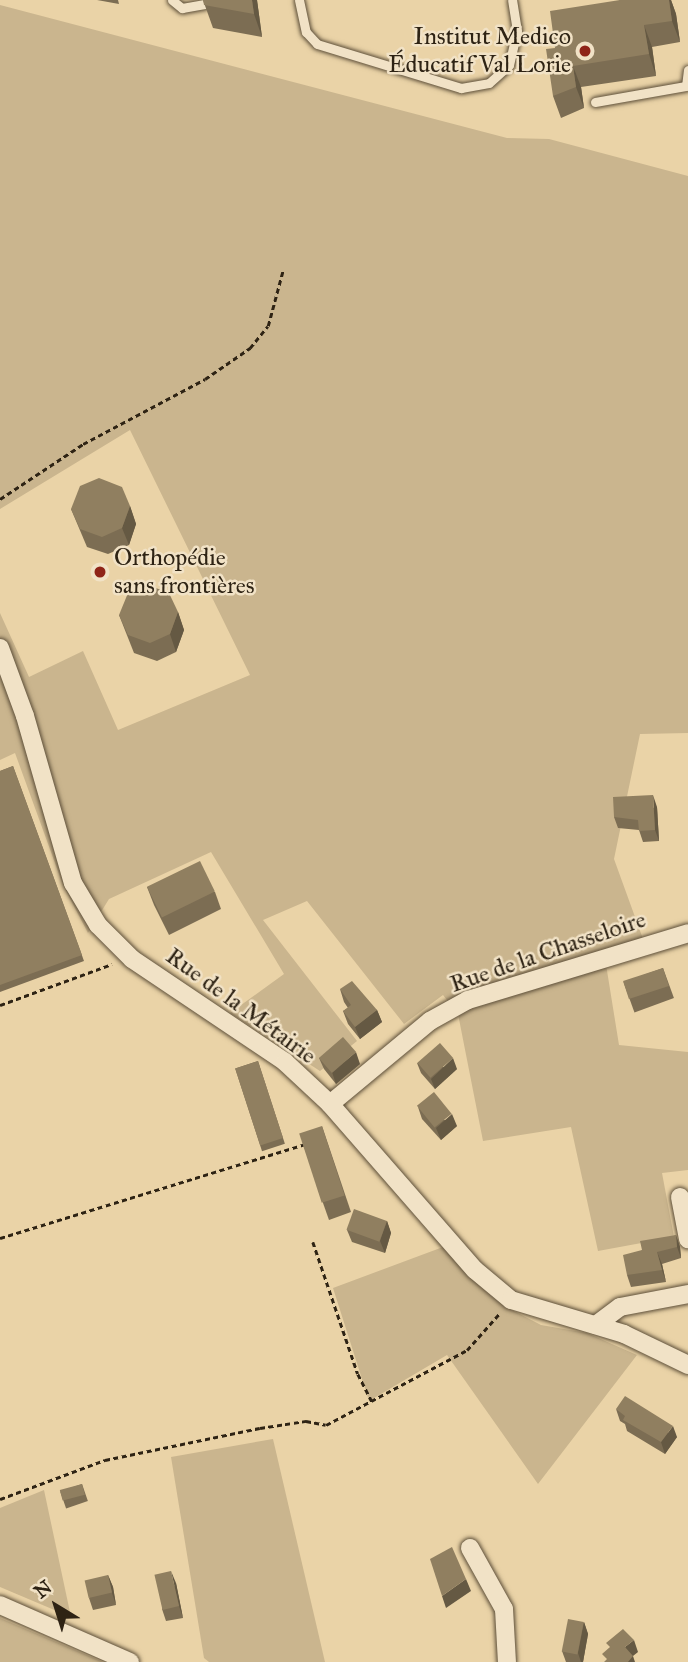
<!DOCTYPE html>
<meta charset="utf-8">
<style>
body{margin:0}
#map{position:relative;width:688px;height:1662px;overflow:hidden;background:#ead3a7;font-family:"IM FELL Great Primer",serif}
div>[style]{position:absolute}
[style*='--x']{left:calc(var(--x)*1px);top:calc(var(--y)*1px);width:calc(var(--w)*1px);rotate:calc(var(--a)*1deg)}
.green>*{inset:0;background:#cab58e}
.path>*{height:2.5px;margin-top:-1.25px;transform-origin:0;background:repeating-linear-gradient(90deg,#2e2314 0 5px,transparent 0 8.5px)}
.roads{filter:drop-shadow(0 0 2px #5d4f39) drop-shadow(0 0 2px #5d4f39)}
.lane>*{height:9px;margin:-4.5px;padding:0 4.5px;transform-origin:4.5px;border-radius:4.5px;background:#f1e2c6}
.street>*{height:18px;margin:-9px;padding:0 9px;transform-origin:9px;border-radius:9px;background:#f1e2c6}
.wall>*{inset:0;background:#7c6d53;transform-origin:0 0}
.shaded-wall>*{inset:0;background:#655943}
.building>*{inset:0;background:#907f60;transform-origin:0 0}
.dots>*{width:19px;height:19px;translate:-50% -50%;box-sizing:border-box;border:4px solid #f1e2c6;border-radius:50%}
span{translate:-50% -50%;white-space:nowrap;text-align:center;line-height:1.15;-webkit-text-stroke:5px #f1e2c6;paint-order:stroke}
.poi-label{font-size:24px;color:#2e2314}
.right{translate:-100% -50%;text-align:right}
.left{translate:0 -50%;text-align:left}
.street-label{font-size:24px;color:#2e2314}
.north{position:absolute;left:21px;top:1571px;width:70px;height:70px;-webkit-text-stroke:5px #f1e2c6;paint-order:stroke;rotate:322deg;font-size:19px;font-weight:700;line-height:28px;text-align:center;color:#2e2314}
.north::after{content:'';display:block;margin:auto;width:24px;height:32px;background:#2e2314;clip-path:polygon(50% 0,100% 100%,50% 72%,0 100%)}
</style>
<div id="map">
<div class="green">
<i style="clip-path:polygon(0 5px,507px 138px,549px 139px,688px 176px,688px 733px,640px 734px,614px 859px,643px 939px,604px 952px,619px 1045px,688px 1052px,688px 1170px,662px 1173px,674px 1237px,598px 1251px,571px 1127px,483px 1141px,458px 1014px,443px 995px,404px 1024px,307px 901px,263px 920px,357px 1041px,320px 1071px,230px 1013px,284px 974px,211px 852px,109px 899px,88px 933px,63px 885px,15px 753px,0 760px,0 613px,29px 677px,83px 651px,118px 730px,250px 675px,130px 430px,0 509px)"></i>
<i style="clip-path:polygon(443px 1247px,506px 1307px,541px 1325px,587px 1333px,637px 1355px,538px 1484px,447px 1355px,369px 1401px,333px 1288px)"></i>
<i style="clip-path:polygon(273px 1439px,325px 1662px,209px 1662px,204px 1658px,171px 1457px)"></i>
<i style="clip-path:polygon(44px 1490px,71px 1617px,0 1587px,0 1508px)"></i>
<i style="clip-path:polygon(0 1618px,103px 1662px,0 1662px)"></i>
</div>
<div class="path">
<i style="--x:0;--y:499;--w:100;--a:-33.5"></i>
<i style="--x:83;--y:444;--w:138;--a:-28"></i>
<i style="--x:205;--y:379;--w:55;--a:-34.6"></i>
<i style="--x:250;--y:348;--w:28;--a:-51"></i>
<i style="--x:268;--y:326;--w:58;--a:-75"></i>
<i style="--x:0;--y:1005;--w:119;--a:-20.1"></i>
<i style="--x:0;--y:1238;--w:320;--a:-17.1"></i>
<i style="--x:313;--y:1242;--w:139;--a:71.2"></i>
<i style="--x:358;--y:1374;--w:31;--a:63"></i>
<i style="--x:0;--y:1499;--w:112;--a:-20.4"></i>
<i style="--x:105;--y:1460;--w:158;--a:-11.7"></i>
<i style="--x:260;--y:1428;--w:47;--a:-8.7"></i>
<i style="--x:306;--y:1421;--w:20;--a:11"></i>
<i style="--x:326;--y:1425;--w:160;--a:-28"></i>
<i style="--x:467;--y:1350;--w:50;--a:-48.3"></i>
</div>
<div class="roads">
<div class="lane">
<i style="--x:172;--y:0;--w:13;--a:39"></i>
<i style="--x:182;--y:8;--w:23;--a:-10"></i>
<i style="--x:299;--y:0;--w:33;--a:78"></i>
<i style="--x:306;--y:32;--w:16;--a:47"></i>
<i style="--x:317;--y:44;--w:151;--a:17"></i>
<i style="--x:461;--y:88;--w:28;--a:-10"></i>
<i style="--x:489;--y:83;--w:27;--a:-42"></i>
<i style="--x:509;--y:65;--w:35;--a:-77"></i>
<i style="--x:517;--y:31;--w:31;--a:-99"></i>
<i style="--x:595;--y:102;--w:92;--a:-10"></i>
<i style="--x:686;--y:86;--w:16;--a:-83"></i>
</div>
<div class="street">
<i style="--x:0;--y:648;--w:72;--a:69.8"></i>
<i style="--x:25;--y:716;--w:174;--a:74"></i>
<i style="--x:73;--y:883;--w:49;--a:59.2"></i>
<i style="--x:98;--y:925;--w:48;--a:45"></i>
<i style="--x:132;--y:959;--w:184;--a:33.9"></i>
<i style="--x:285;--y:1062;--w:62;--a:43"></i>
<i style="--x:330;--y:1104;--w:220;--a:48.9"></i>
<i style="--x:475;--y:1270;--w:47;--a:39.8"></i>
<i style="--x:511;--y:1300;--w:118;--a:16.7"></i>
<i style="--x:624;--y:1334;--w:71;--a:25.8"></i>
<i style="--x:330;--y:1104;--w:130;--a:-39.7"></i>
<i style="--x:430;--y:1021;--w:43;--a:-28.9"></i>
<i style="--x:468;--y:1000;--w:230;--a:-16.9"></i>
<i style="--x:680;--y:1197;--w:43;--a:79.2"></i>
<i style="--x:596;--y:1325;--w:30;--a:-37"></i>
<i style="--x:620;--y:1307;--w:69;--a:-10.8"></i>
<i style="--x:470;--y:1548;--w:70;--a:60.9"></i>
<i style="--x:504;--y:1609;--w:53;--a:86.8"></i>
<i style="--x:0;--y:1605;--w:142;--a:23.7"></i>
</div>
</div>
<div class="wall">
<i style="clip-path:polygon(97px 0,118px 0,119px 4px)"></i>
<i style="clip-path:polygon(203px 0,257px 0,262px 37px,213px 28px)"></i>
<i style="clip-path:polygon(620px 0,671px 0,676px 14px,680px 42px,652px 47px,656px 76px,581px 87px,584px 108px,561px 118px,553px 96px,555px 48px)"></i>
<i style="clip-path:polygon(130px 506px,136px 524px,129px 545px,108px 554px,87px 547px,71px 509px)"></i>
<i style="clip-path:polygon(178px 612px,184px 630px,176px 652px,157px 661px,134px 653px,119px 615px)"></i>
<i style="clip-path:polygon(13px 766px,84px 961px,0 992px,0 771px)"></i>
<i style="clip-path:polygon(657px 807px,659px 841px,643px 842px,639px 830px,618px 828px,614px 817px)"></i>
<i style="clip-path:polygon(147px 887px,215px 892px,221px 909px,169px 935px,154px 905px)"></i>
<i style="left:663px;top:968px;width:32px;height:42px;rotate:70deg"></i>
<i style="clip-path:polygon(340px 989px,377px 1010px,382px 1022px,360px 1039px,348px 1024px,343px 1011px,348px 1008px,344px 1002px)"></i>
<i style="clip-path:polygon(319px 1058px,360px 1064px,336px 1084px,324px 1069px)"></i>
<i style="left:258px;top:1061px;width:87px;height:24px;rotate:72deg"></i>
<i style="clip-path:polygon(417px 1063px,457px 1069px,435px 1089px,421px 1073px)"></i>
<i style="clip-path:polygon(418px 1107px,457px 1126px,441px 1140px,422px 1119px)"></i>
<i style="clip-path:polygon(322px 1126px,351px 1212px,329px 1220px,323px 1203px)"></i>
<i style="clip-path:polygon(387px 1221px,391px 1233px,385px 1253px,352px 1242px,347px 1230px)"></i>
<i style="clip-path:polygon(676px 1235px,680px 1247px,681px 1258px,662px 1264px,666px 1282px,631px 1287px,627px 1275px,642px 1250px)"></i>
<i style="clip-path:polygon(616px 1409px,677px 1437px,665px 1454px,627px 1431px,625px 1424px,620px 1421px)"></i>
<i style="left:82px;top:1484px;width:18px;height:23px;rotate:71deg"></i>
<i style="clip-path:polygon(108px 1575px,113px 1587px,116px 1605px,93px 1610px,89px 1598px)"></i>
<i style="clip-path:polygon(176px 1583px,183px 1618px,166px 1621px,162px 1609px)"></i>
<i style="clip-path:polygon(584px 1622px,588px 1634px,583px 1662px,566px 1662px,562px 1651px)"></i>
</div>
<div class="shaded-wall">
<i style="clip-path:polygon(252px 0,257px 0,262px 37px,254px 14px)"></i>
<i style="clip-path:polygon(669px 0,671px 0,676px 14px,680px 42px,672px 21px)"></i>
<i style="clip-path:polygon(644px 25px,652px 47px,656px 76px,649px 54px)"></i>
<i style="clip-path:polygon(573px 66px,581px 87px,584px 108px,576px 87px)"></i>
<i style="clip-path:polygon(130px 506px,136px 524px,129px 545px,122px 528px)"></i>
<i style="clip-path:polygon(178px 612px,184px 630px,176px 652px,170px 634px)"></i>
<i style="clip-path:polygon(653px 795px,657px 807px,659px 841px,655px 830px)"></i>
<i style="clip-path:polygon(377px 1010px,382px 1022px,360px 1039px,355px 1027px)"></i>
<i style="clip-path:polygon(356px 1052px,360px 1064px,336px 1084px,332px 1072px)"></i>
<i style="clip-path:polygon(453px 1058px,457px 1069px,435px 1089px,431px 1079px)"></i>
<i style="clip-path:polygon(452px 1114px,457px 1126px,441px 1140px,436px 1128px)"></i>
<i style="clip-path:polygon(387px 1221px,391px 1233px,385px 1253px,380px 1241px)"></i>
<i style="clip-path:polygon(676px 1235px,680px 1247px,681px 1258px,677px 1247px)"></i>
<i style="clip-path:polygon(657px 1252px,662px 1264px,666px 1282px,662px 1270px)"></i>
<i style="clip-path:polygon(673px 1426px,677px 1437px,665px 1454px,661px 1442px)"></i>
<i style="clip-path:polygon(171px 1571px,176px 1583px,183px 1618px,179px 1606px)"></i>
<i style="clip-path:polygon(108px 1575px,113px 1587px,116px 1605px,112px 1593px)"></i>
<i style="clip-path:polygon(466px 1579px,471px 1591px,446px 1608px,442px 1596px)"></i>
<i style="clip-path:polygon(584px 1622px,588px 1634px,583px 1662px,581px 1662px,578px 1653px)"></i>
<i style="clip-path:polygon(634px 1640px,638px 1652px,633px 1656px,635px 1662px,628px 1662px,625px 1647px)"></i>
</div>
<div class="building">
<i style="clip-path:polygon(203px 0,252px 0,254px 14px,204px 5px)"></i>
<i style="clip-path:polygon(620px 0,669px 0,672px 21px,644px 25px,649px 54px,573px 66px,576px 87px,553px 96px,546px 49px,555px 48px,550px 11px)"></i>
<i style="clip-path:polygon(99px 478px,122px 487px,130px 506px,122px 528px,102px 537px,80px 529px,71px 509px,80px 486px)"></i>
<i style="clip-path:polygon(148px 585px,169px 593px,178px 612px,170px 634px,150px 643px,128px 635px,119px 615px,128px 593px)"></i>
<i style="clip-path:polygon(13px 766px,82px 955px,0 985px,0 771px)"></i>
<i style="clip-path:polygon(653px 795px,655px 830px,639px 831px,638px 820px,614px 817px,613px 797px)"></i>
<i style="left:200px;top:861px;width:34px;height:59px;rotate:64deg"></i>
<i style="left:663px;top:968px;width:19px;height:42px;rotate:72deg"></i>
<i style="clip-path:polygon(352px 981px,377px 1010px,355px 1027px,343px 1011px,351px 1005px,340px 989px)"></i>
<i style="left:343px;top:1037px;width:20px;height:32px;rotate:49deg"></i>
<i style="left:440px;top:1043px;width:20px;height:30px;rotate:49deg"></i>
<i style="left:258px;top:1061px;width:81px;height:24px;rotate:72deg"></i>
<i style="left:434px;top:1092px;width:28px;height:22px;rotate:51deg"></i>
<i style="left:322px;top:1126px;width:73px;height:24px;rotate:72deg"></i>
<i style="left:354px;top:1209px;width:35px;height:22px;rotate:20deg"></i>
<i style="clip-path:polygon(676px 1235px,677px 1247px,657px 1252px,662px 1270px,627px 1275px,623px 1255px,642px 1250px,640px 1241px)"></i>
<i style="clip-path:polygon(625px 1396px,673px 1426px,661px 1442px,623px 1420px,625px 1416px,616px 1409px)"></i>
<i style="left:82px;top:1484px;width:11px;height:23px;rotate:75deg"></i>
<i style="clip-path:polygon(452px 1547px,466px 1579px,442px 1596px,430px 1559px)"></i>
<i style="left:171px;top:1571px;width:36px;height:17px;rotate:77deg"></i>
<i style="left:108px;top:1575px;width:18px;height:24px;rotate:77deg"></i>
<i style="left:568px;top:1619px;width:16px;height:33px;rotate:11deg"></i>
<i style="clip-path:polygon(623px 1629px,634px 1640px,625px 1647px,633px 1656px,628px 1662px,604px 1662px,607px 1659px,602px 1654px,610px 1647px,606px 1643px)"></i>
</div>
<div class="dots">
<i style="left:585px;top:51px;background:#8f2418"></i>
<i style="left:100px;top:572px;background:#8f2418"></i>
</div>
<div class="poi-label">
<span class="right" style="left:571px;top:51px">Institut Medico<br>Éducatif Val Lorie</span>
<span class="left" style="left:114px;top:572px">Orthopédie<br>sans frontières</span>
</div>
<div class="street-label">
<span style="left:548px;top:952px;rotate:-19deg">Rue de la Chasseloire</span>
<span style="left:241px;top:1006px;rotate:36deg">Rue de la Métairie</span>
</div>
<div class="north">N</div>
</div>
